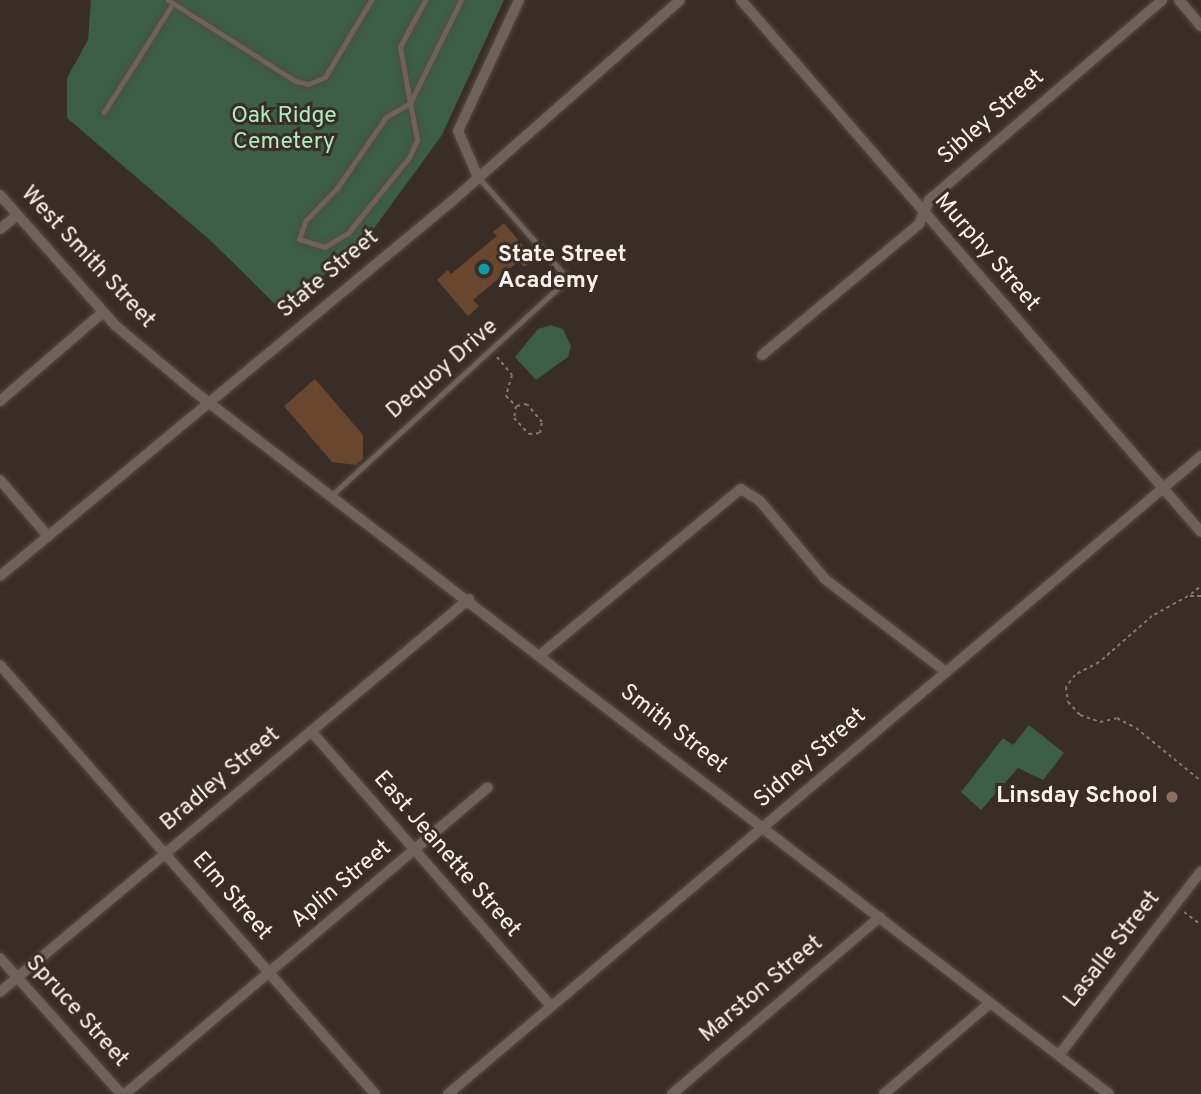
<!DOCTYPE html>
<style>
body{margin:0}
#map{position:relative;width:1201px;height:1094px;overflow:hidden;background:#392e27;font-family:Overpass,sans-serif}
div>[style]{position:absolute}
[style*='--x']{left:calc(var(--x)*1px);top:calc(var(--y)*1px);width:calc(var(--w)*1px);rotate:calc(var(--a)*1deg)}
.green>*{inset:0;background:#3b5e45}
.building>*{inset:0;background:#68472e}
.path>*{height:2px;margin-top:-1px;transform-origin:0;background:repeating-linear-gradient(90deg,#837973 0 3.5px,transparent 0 7px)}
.roads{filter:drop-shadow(0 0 2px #544b44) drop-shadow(0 0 2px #544b44)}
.service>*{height:5px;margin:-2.5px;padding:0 2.5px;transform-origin:2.5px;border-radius:2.5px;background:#6f625a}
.minor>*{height:10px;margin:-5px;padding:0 5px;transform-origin:5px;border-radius:5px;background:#6f625a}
.dots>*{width:19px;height:19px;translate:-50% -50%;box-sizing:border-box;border:4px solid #392e27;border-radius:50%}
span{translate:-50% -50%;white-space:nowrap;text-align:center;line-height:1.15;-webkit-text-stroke:6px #392e27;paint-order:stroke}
.park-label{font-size:23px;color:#aeecbe}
.street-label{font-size:23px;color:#f9f1ec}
.poi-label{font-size:23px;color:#f9f1ec;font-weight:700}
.left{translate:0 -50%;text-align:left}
.right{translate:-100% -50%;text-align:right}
</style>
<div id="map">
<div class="green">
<i style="clip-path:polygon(91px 0,504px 0,442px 135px,372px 231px,283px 312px,211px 241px,67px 118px,67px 78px,88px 40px)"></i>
<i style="clip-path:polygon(551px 325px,563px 329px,571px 346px,568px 357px,536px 380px,515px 357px,538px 329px)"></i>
<i style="clip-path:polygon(1029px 725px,1064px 753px,1043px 780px,1018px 768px,981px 810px,961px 792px,1003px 738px,1013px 745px)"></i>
</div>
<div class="building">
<i style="clip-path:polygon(504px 223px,534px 259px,524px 267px,519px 261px,473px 300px,479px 306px,468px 316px,437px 280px,448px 270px,451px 274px,497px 236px,493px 232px)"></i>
<i style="clip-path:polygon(315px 379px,363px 435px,363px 459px,356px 465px,332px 462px,284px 406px)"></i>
</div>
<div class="path">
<i style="--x:497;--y:357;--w:23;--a:50"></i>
<i style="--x:512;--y:375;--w:22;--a:106"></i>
<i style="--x:506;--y:396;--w:14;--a:45"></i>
<i style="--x:516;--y:406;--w:12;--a:99"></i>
<i style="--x:514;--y:418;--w:22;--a:47"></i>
<i style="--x:529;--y:434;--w:11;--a:-5"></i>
<i style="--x:540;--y:433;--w:11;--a:-80"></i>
<i style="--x:542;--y:422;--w:23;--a:-130"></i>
<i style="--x:527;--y:404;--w:11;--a:170"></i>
<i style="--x:1191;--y:594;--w:13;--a:-39"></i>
<i style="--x:1201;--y:596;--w:13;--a:180"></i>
<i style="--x:1188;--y:596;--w:41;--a:150.9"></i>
<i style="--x:1152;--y:616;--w:70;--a:139"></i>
<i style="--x:1099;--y:662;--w:27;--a:152"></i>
<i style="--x:1075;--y:675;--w:15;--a:127"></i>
<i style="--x:1066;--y:687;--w:15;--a:82"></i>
<i style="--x:1068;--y:702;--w:18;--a:47"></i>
<i style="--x:1080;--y:715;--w:21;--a:19"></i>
<i style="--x:1100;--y:722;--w:17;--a:-13"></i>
<i style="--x:1117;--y:718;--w:21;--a:28"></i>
<i style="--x:1136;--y:728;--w:84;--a:39.2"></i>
<i style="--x:1184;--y:912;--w:21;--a:37"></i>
</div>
<div class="roads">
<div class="service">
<i style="--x:168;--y:0;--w:151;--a:32.5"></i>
<i style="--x:295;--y:81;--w:13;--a:13"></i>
<i style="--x:308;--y:84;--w:18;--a:-22"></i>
<i style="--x:325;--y:77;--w:90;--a:-59.1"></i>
<i style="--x:425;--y:0;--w:53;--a:118"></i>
<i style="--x:400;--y:47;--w:57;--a:79.9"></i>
<i style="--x:410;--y:103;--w:38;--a:79"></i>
<i style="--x:417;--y:140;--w:17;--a:114"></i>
<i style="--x:410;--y:156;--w:99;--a:128.8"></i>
<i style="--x:348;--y:233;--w:27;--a:149"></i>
<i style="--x:325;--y:247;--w:27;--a:-163"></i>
<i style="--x:299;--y:239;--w:20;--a:-70"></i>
<i style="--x:306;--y:220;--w:45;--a:-45.9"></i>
<i style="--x:337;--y:188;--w:86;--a:-55.4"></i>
<i style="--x:386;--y:117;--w:28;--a:-30"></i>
<i style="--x:410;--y:103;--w:115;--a:-63.7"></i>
<i style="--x:104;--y:112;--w:127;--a:-57.6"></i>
<i style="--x:333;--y:494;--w:319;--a:-42.5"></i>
<i style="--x:568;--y:279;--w:136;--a:-131.4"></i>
</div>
<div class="minor">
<i style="--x:741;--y:0;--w:703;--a:49.15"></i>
<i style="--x:1179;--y:0;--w:34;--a:50"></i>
<i style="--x:478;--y:177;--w:50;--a:-113.5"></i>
<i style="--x:458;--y:131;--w:145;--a:-65"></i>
<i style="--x:0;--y:195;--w:175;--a:48.5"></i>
<i style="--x:116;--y:326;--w:103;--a:39.9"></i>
<i style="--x:195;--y:392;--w:1152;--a:37.53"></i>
<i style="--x:0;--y:229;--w:21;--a:-39"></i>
<i style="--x:762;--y:355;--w:204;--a:-39.8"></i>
<i style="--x:919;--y:224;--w:26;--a:-67"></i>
<i style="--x:929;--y:200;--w:307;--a:-40.6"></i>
<i style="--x:0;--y:401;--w:136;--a:-40.8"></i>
<i style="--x:0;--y:480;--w:74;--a:49.4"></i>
<i style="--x:0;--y:576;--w:586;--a:-39.67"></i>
<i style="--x:451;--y:202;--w:305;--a:-41.4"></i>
<i style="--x:540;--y:655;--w:261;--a:-39.6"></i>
<i style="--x:741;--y:489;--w:22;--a:32"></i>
<i style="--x:760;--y:501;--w:102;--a:50.2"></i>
<i style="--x:825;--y:579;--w:153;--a:37.5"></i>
<i style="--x:0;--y:665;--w:570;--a:48.84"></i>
<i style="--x:311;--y:731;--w:364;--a:48.9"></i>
<i style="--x:0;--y:958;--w:182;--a:48.3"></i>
<i style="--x:0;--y:992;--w:612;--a:-39.96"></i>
<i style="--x:1059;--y:1055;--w:232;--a:-52.3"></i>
<i style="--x:125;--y:1094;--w:475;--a:-40.2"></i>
<i style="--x:448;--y:1094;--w:987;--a:-40.27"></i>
<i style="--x:672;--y:1094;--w:273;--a:-40.4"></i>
<i style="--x:884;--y:1094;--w:140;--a:-40.6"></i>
</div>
</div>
<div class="dots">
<i style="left:484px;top:269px;background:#0f9aa8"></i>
<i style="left:1172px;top:797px;background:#8d6e63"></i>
</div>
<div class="park-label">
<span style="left:284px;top:130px">Oak Ridge<br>Cemetery</span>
</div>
<div class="street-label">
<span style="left:992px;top:118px;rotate:-41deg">Sibley Street</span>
<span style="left:986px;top:253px;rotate:49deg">Murphy Street</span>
<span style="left:87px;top:258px;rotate:47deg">West Smith Street</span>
<span style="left:329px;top:275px;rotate:-40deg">State Street</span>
<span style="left:443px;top:370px;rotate:-41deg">Dequoy Drive</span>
<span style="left:673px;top:730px;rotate:38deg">Smith Street</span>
<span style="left:811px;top:759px;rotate:-41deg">Sidney Street</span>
<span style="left:221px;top:780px;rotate:-40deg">Bradley Street</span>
<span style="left:446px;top:855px;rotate:49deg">East Jeanette Street</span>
<span style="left:342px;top:885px;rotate:-40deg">Aplin Street</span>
<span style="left:231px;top:897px;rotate:49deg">Elm Street</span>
<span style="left:1113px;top:950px;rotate:-52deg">Lasalle Street</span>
<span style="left:762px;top:990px;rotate:-40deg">Marston Street</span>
<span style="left:76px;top:1012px;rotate:48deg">Spruce Street</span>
</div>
<div class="poi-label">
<span class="left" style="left:498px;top:269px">State Street<br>Academy</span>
<span class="right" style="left:1158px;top:797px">Linsday School</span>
</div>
</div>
